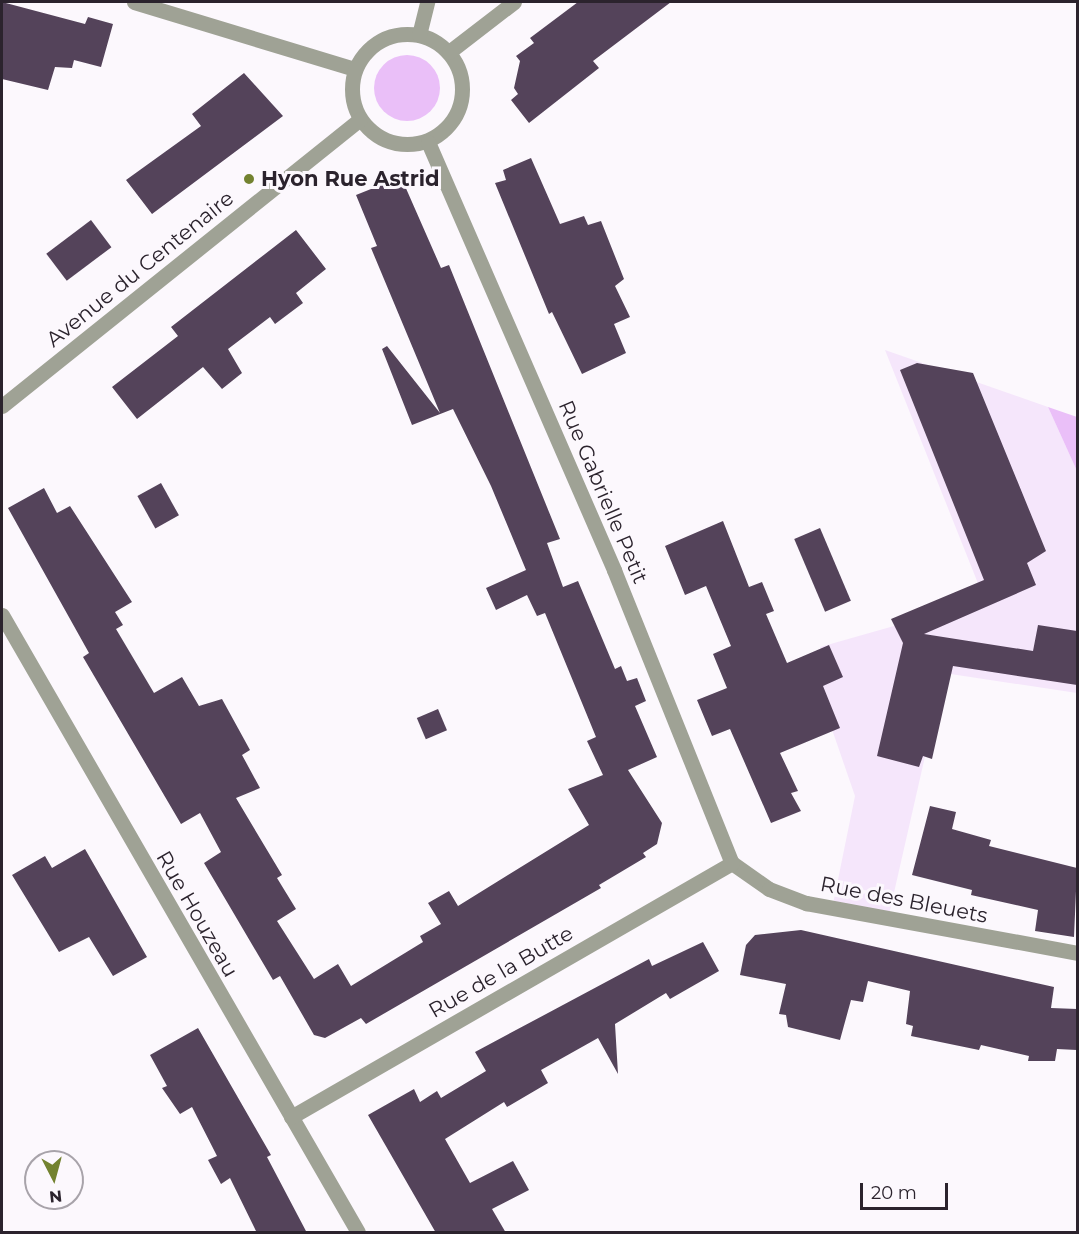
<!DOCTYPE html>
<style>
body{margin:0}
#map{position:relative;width:1079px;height:1234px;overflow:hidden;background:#fcf8fd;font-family:Montserrat,sans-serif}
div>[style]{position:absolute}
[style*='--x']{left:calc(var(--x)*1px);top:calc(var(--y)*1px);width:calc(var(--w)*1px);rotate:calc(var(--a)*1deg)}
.built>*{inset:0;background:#f5e6fb}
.green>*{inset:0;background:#eabff8}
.round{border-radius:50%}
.building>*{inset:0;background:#54435a;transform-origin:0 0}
.minor>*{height:15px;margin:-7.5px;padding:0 7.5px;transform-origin:7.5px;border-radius:7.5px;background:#9fa295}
.minor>.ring{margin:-7.5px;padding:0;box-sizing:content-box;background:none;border:15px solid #9fa295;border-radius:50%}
.dots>*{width:16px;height:16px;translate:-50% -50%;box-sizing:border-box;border:3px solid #fcf8fd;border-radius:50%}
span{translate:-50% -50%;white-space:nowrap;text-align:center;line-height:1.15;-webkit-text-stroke:6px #fcf8fd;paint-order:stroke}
.poi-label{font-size:21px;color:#2b232d;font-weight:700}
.left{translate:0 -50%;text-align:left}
.street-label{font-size:21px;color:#2b232d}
.frame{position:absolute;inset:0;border:3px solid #2b232d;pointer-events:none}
.north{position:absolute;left:24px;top:1150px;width:60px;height:60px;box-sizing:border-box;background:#fcf8fd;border:2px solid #a8a3aa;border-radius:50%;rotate:174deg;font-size:16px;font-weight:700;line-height:24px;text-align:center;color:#2b232d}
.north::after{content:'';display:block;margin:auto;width:21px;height:27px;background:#738230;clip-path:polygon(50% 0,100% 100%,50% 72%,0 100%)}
.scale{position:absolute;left:860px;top:1183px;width:88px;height:27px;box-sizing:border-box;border:3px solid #2b232d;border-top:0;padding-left:8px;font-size:18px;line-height:21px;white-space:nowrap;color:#2b232d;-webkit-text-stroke:4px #fcf8fd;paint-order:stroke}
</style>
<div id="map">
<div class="built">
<i style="clip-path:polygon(885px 350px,1048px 407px,1077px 471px,1077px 693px,944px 673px,888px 919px,832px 909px,855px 796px,817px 686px,834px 678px,820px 647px,894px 626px,981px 591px)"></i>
</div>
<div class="green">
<i class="round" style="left:374px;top:55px;width:66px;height:66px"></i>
<i style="clip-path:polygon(1048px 407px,1077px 417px,1077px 471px)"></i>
</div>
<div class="building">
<i style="clip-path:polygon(2px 2px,85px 24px,88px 17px,113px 24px,101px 67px,74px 60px,72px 68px,55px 67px,48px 90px,2px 79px)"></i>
<i style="clip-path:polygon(578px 2px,671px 2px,593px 61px,599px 68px,529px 123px,511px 100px,518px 94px,514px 88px,520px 61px,516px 56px,534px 43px,530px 38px)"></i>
<i style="clip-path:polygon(244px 73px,283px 116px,152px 214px,126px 180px,201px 126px,192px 114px)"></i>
<i style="clip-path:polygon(531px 158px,560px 224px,584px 216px,588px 225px,601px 221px,624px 279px,615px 286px,630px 317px,614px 324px,626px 353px,582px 374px,552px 312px,549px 314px,495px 183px,506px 180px,503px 170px)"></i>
<i style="clip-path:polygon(401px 177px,441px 268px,449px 265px,549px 512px,560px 539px,547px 543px,563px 587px,578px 581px,615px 669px,621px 666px,627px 681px,637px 678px,646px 701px,635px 706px,657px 757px,628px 770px,662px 823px,657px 844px,643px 853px,646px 857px,599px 885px,601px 888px,366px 1024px,361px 1018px,325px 1038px,314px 1035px,280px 976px,273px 980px,230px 907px,204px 863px,221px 852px,200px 813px,181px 824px,83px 657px,89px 653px,8px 508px,44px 488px,57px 513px,70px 506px,132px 602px,115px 612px,123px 625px,116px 629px,154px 693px,182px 677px,199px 706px,222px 699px,250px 750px,242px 755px,260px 788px,236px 798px,282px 875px,277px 878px,296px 909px,277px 921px,314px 979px,338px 964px,351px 986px,423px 942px,420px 936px,441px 924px,428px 903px,449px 891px,458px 906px,589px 825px,568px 789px,603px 775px,587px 741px,596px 737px,545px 613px,537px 616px,527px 595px,496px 610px,486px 588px,526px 570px,491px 486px,453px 409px,412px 425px,382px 349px,387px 346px,440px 413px,371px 248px,377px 246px,356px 195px)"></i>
<i style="left:91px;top:220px;width:34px;height:56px;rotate:53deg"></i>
<i style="clip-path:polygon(296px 230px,326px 269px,296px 293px,303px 303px,275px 324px,270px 317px,228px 349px,242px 373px,222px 389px,203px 367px,137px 419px,112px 387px,178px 336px,171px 327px)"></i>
<i style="clip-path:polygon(917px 363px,973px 373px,1046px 551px,1027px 563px,1036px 585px,924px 634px,1033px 651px,1038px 625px,1077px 631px,1077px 685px,953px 666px,932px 759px,923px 756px,919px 767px,877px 756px,903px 643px,891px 619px,984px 580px,900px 370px)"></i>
<i style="left:161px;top:483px;width:37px;height:27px;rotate:61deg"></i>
<i style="clip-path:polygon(723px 521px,749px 587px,762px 582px,774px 611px,766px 614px,787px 663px,829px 645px,843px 677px,823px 686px,840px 728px,780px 753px,798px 791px,791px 793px,801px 811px,771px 823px,730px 729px,712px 736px,697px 700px,727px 688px,713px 654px,731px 646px,706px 586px,685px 595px,665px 546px)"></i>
<i style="left:820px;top:528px;width:79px;height:28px;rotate:67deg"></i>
<i style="left:438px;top:709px;width:23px;height:23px;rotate:67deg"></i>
<i style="clip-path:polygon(930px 806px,956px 812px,952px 829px,991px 840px,989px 846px,1077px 868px,1074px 937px,1035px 931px,1038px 910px,971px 895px,972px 890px,912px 875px)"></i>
<i style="clip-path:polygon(85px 849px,147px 957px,113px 976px,89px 937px,59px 952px,12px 875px,45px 856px,52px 868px)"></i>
<i style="clip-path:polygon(801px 930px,1054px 987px,1051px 1008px,1077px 1009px,1077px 1050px,1057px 1049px,1055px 1061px,1028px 1061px,1029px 1056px,981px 1045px,979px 1050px,911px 1036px,913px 1026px,906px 1024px,910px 991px,868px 981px,863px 1002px,851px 1000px,840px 1040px,788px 1027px,786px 1015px,779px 1014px,786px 984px,740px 975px,746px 945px,755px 935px)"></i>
<i style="clip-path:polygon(703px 942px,719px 971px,670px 999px,666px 993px,615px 1024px,618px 1074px,598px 1038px,541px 1070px,548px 1083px,507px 1107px,504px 1102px,445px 1139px,470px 1183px,513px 1161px,529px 1190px,492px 1209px,506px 1233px,436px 1233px,368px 1115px,414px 1089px,420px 1102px,437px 1091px,441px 1098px,486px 1071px,475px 1052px,649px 959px,652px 966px)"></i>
<i style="clip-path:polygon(198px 1028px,271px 1155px,267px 1157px,307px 1233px,257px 1233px,230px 1178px,221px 1184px,208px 1160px,217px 1156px,192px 1107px,180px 1114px,162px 1088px,167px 1086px,150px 1055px)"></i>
</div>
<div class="minor">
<i style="--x:134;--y:2;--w:231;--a:16.9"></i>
<i class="ring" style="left:352px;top:34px;width:95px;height:95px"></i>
<i style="--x:419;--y:35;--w:34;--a:-76"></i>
<i style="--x:449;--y:52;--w:82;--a:-37.6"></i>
<i style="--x:428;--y:142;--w:467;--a:66.5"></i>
<i style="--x:614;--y:570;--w:316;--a:68.1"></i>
<i style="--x:2;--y:406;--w:459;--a:-38.7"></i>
<i style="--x:2;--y:615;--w:712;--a:60.02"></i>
<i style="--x:732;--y:863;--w:45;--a:35.1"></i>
<i style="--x:769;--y:889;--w:40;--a:21"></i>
<i style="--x:806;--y:903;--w:277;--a:10.4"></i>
<i style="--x:291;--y:1117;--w:509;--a:-29.94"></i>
</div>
<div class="dots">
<i style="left:249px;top:179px;background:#738230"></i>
</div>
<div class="poi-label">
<span class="left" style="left:261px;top:179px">Hyon Rue Astrid</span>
</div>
<div class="street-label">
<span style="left:140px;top:269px;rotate:-39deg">Avenue du Centenaire</span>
<span style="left:603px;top:492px;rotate:67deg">Rue Gabrielle Petit</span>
<span style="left:904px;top:900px;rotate:11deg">Rue des Bleuets</span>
<span style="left:197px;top:914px;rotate:60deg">Rue Houzeau</span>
<span style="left:501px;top:972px;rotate:-30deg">Rue de la Butte</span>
</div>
<div class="frame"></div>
<div class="north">N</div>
<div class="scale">20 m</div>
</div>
